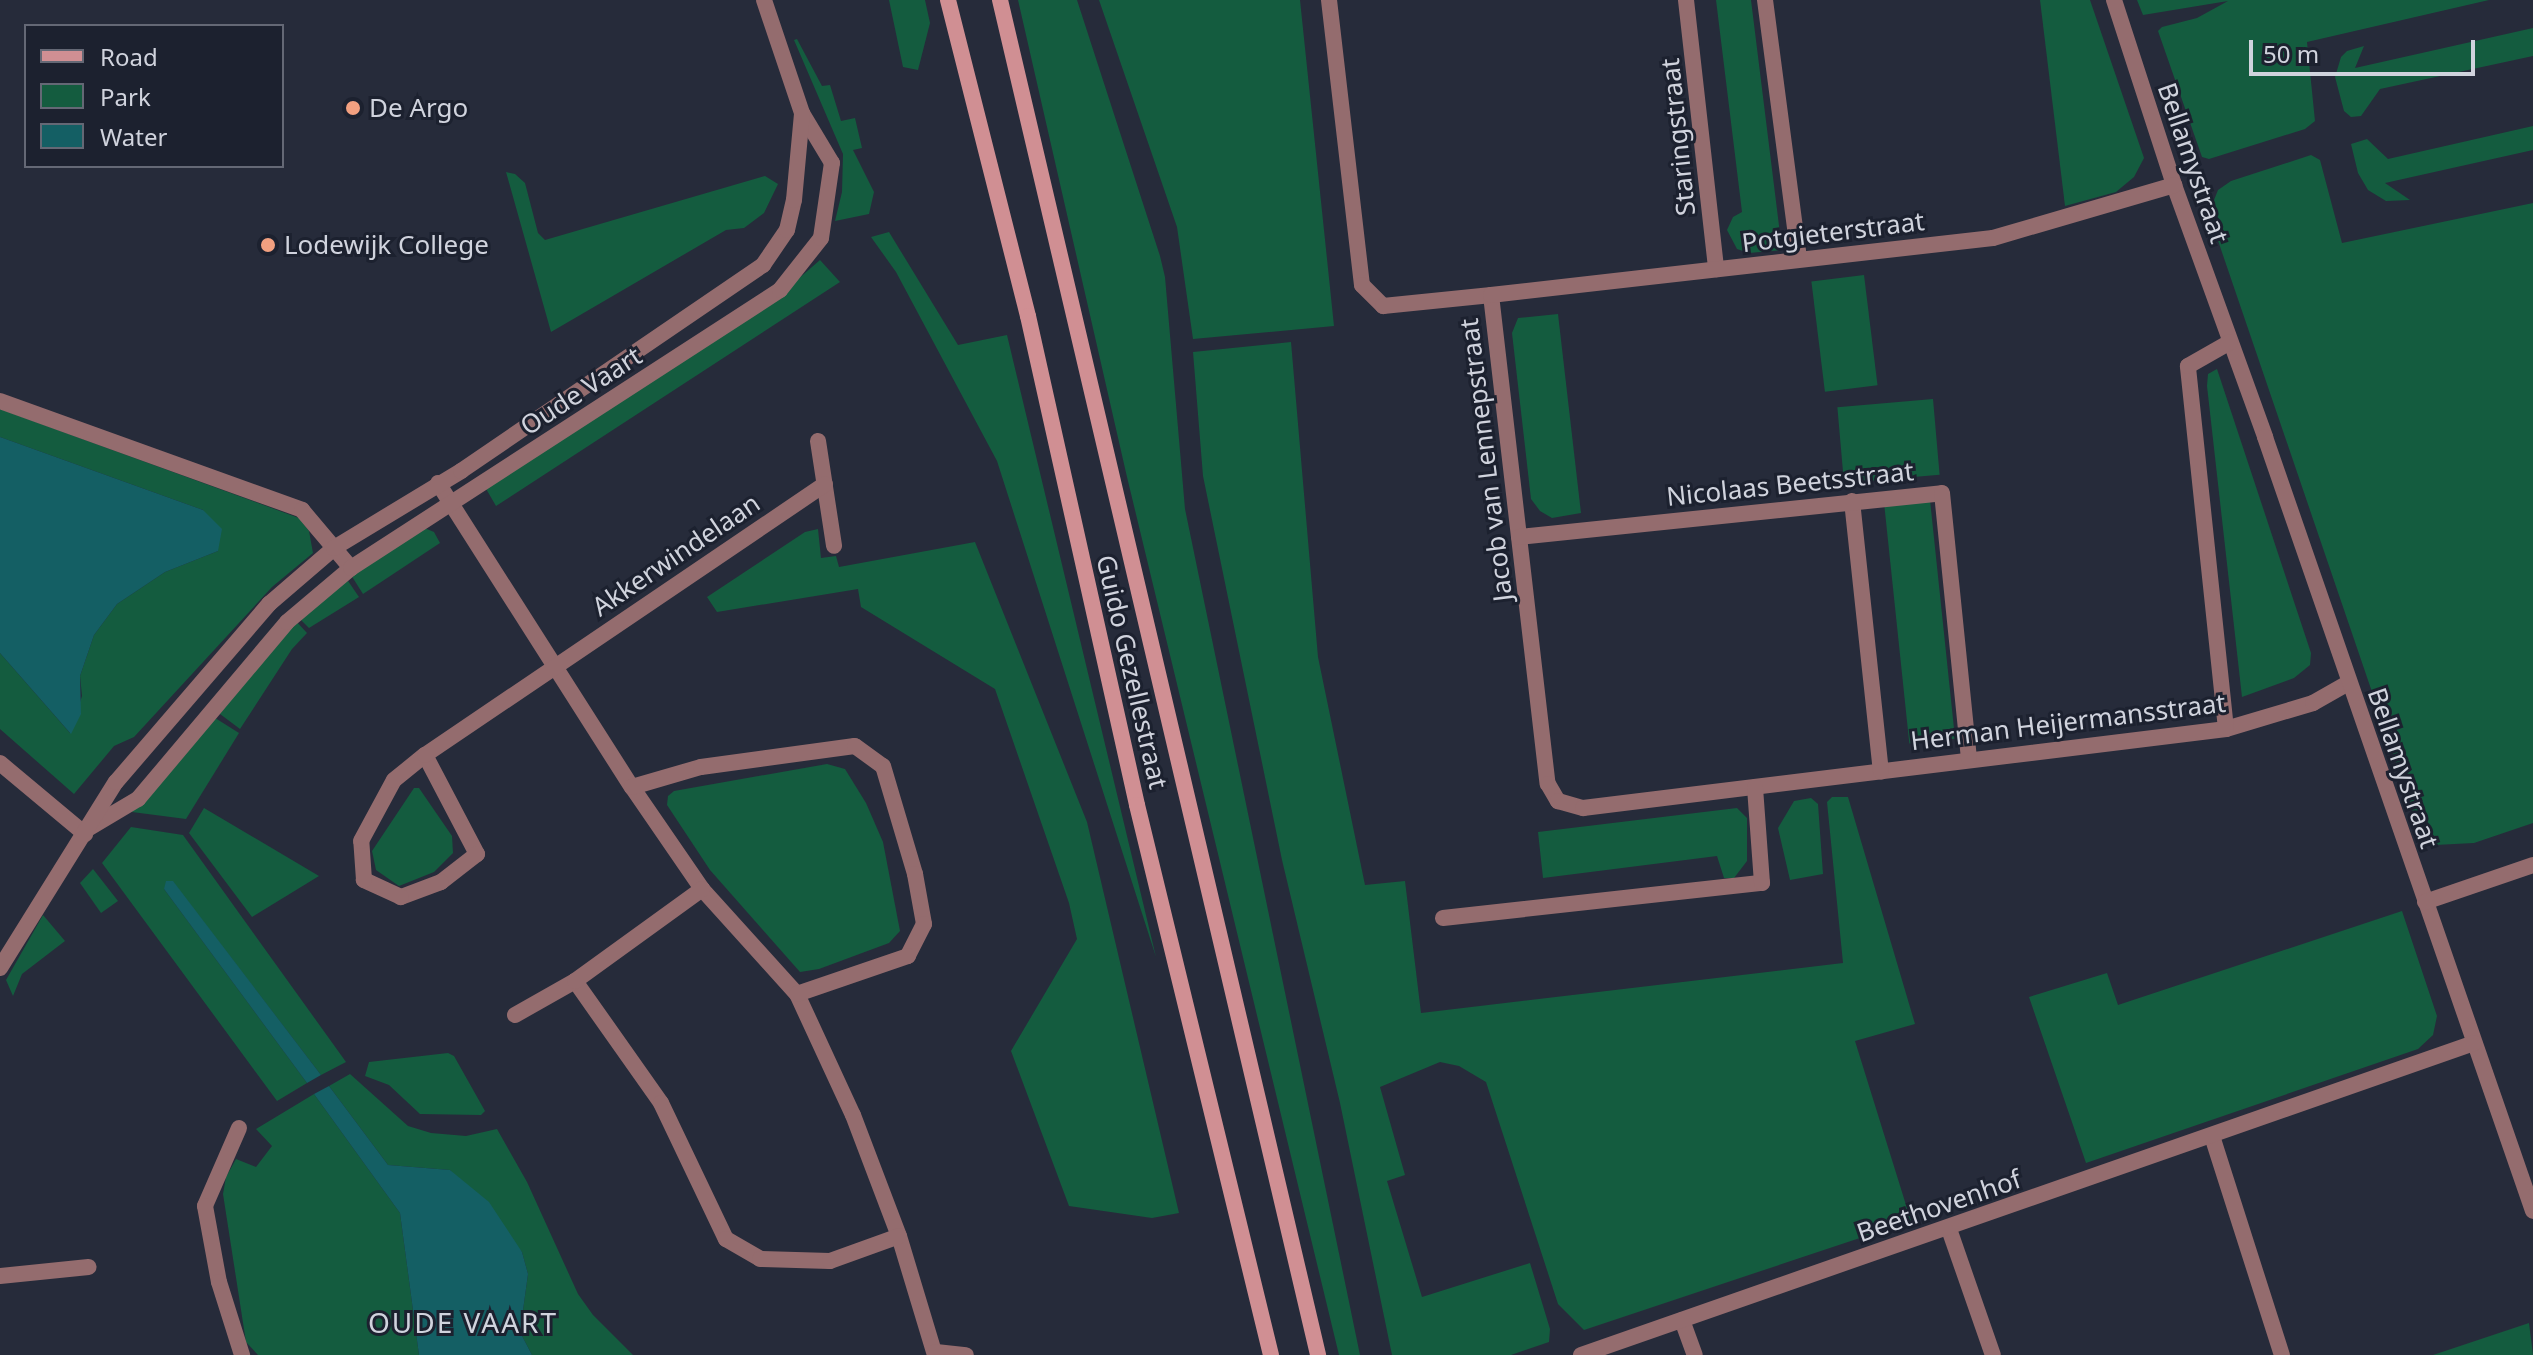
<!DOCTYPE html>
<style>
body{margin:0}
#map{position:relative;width:2533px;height:1355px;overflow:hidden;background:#262b3a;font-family:"Noto Sans",sans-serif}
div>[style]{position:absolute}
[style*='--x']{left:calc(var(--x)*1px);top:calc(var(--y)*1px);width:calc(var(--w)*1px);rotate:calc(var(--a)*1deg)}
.green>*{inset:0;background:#145c3f;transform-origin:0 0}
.water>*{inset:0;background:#145f64}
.minor>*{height:16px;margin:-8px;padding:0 8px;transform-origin:8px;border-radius:8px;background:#946c6e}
.secondary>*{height:16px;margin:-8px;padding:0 8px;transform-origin:8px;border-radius:8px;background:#d08f93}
.dots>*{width:22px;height:22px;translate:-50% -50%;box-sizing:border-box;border:4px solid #1c212f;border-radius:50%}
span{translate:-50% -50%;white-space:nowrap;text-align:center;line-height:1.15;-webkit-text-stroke:6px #1c212f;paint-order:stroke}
.poi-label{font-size:26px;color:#d0d3dd}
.left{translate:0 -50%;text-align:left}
.street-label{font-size:26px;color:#d0d3dd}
.neighbourhood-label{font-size:28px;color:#d0d3dd;letter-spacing:2px}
.legend{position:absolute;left:24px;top:24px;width:260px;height:144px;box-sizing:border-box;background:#1c212f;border:2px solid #646875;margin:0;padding:10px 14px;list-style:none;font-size:24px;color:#d0d3dd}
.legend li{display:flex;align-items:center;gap:16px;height:40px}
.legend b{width:40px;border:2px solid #646875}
.scale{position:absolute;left:2249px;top:40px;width:226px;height:36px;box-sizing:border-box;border:4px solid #d0d3dd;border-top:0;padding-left:10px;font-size:24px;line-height:28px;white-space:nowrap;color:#d0d3dd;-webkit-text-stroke:6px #1c212f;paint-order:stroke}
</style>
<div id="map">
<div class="green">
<i style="clip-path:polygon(889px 0,925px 0,930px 23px,918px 70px,903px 67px)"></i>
<i style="clip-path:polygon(1018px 0,1077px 0,1160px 256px,1165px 277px,1185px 509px,1360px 1355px,1339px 1355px,1127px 477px)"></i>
<i style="clip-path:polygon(1099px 0,1300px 0,1334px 326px,1193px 339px,1177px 227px)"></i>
<i style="clip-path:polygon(1716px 0,1751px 0,1782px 250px,1749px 253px,1737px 249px,1727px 230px,1733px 217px,1742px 212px)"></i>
<i style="clip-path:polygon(2040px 0,2090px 0,2144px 158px,2134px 177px,2116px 192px,2065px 206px)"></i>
<i style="clip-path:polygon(2137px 0,2489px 0,2307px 42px,2315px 121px,2305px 129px,2209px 159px,2202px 157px,2158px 31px,2162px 27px,2197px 18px,2228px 1px,2143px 15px)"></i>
<i style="clip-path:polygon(2533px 28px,2533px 56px,2380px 89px,2361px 116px,2351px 117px,2344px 111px,2335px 77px,2341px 57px,2347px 51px,2364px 46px,2355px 68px)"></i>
<i style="clip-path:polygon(797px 39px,822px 86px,830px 85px,841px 121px,855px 118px,862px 148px,853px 150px,874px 192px,869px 214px,835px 221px,842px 192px,843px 154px,794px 40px)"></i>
<i style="clip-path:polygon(2533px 126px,2533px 150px,2385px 183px,2410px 200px,2386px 201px,2368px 190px,2358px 173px,2351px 144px,2367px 139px,2388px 159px)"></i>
<i style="clip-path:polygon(2311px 155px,2320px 160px,2342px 243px,2533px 203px,2533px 823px,2474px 843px,2435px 845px,2422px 832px,2414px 815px,2212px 223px,2212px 205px,2218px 190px,2231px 181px)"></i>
<i style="clip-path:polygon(506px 172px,515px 174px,525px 183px,538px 233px,545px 240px,765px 176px,778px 184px,764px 213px,744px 228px,726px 230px,551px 332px)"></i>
<i style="clip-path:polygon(889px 232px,958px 345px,1007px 335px,1156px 957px,997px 461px,896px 272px,871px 237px)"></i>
<i style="clip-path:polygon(820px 260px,840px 282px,496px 506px,485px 487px,782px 293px)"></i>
<i style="left:1864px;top:275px;width:111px;height:53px;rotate:83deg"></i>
<i style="clip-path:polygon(1558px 314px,1581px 513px,1552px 518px,1540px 511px,1531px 499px,1512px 333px,1518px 318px)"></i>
<i style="clip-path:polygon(1291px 342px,1318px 657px,1365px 885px,1405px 881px,1421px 1013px,1843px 963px,1827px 802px,1832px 797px,1848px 797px,1915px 1024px,1855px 1041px,1911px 1221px,1584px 1330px,1558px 1304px,1486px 1082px,1459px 1066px,1440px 1062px,1380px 1087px,1405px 1175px,1387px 1181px,1422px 1297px,1530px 1263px,1550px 1329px,1549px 1342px,1511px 1355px,1392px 1355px,1340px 1103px,1282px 860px,1203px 476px,1193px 352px)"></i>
<i style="clip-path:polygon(2217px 369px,2311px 653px,2310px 665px,2294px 678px,2242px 697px,2207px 386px,2208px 374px)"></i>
<i style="left:1933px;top:399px;width:76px;height:96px;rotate:85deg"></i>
<i style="clip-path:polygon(0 409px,299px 518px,309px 531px,313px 553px,272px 587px,134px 737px,114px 746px,74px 794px,0 729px,0 653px,70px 733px,82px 696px,80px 676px,94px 635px,117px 604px,165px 572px,218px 551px,203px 510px,0 437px)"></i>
<i style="left:1930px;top:500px;width:240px;height:46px;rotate:84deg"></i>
<i style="clip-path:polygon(422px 527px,434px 532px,440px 543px,363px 594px,351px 575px)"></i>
<i style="clip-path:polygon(818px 529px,821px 558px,836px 556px,839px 567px,975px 542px,1087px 822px,1179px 1213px,1152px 1218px,1069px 1206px,1011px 1051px,1077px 939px,1069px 903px,995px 689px,861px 607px,858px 589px,717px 612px,707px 597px,805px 532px)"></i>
<i style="clip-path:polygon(346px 578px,359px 597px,309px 628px,299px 618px)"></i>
<i style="clip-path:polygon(295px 620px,307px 633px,292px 649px,240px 729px,216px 711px)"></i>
<i style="clip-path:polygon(212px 716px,239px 733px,186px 819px,132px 812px)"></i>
<i style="clip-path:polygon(827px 764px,845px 769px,866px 803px,883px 842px,900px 931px,889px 943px,819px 969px,800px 972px,710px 870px,667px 805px,668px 796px,674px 791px)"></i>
<i style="clip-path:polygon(414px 788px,419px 788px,452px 836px,453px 853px,434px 872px,399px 886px,376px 870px,372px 851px)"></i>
<i style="clip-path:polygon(1811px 798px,1818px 804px,1823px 874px,1790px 880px,1778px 828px,1794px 801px)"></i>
<i style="clip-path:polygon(204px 808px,319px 876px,252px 917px,189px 833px)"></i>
<i style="clip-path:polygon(1737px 808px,1747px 818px,1747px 861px,1734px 878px,1724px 878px,1717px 856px,1543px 878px,1538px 832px)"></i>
<i style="clip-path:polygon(131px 827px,183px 835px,346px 1062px,321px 1075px,173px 882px,164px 889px,307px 1083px,277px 1101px,102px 863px)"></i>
<i style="clip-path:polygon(93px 869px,118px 901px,101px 913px,80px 883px)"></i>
<i style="clip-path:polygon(2402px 911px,2437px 1016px,2433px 1035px,2418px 1049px,2086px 1163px,2029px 997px,2107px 973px,2118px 1005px)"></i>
<i style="clip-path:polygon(43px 915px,65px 941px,22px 974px,13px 996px,6px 980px)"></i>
<i style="clip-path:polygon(448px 1053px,454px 1056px,485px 1111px,481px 1115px,420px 1114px,389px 1085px,365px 1076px,369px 1062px)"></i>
<i style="clip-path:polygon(350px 1074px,408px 1126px,431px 1133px,466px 1136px,497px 1129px,527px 1182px,578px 1294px,593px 1315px,633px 1355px,532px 1355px,520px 1332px,528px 1274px,522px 1252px,450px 1170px,388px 1165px,329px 1086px)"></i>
<i style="clip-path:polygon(314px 1094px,400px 1213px,419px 1355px,258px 1355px,246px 1342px,223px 1194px,226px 1177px,236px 1159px,256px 1167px,272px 1146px,256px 1129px)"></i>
<i style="clip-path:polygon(2529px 1323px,2533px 1355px,2433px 1355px)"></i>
</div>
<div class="water">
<i style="clip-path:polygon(0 437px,203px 510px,222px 529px,218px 551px,165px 572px,117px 604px,94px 635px,80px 676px,81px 714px,71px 734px,0 653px)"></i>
<i style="clip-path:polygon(166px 881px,173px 881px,321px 1075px,307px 1083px,164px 889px)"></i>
<i style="clip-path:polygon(329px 1086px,388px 1165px,450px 1170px,489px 1202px,522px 1252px,528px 1274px,520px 1332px,532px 1355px,419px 1355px,400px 1213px,314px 1094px)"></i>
</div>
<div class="minor">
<i style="--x:1329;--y:0;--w:287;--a:83.4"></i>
<i style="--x:1362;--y:285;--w:30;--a:45"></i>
<i style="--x:1383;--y:306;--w:109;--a:-5.8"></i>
<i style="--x:1491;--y:295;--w:492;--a:83.4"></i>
<i style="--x:1548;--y:784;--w:20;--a:60"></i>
<i style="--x:1558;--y:801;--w:26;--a:16"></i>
<i style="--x:1583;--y:808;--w:648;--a:-7"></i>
<i style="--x:2226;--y:729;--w:91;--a:-16.6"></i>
<i style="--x:2313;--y:703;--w:40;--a:-29.7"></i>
<i style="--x:1686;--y:0;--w:271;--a:83.6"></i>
<i style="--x:1765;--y:0;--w:260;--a:82.5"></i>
<i style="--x:2114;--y:0;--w:194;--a:72"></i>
<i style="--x:2174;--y:185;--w:268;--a:70.1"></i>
<i style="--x:2265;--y:437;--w:819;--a:70.9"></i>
<i style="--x:1491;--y:295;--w:505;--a:-6.48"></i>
<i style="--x:1993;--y:238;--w:189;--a:-16.3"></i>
<i style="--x:0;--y:401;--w:321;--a:19.8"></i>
<i style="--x:302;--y:510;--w:76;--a:49.8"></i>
<i style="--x:818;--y:441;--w:106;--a:81.3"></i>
<i style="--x:438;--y:483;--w:361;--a:57.5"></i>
<i style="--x:632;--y:787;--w:124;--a:55.5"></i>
<i style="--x:702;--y:889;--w:142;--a:47.9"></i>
<i style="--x:797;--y:994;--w:133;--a:65.2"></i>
<i style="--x:853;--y:1115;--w:129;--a:69.2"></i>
<i style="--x:899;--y:1236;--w:124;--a:73.2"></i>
<i style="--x:1852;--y:501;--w:272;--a:83.9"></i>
<i style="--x:1519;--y:537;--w:425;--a:-5.9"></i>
<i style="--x:1942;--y:493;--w:267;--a:84.2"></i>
<i style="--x:2226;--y:729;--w:365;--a:-96"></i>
<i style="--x:2188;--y:366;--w:48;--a:-29.7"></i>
<i style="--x:425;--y:755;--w:112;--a:62.3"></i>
<i style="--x:477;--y:854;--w:46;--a:142.1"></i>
<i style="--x:441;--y:882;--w:43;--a:159.4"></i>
<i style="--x:401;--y:897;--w:41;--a:-155.3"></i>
<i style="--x:364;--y:880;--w:39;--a:-94"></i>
<i style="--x:361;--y:841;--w:69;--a:-61.6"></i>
<i style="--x:394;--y:780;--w:40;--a:-39"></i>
<i style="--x:425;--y:755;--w:483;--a:-34.1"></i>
<i style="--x:0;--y:763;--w:111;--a:39.9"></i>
<i style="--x:632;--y:787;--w:72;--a:-16.2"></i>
<i style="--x:701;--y:767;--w:155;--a:-7.8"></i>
<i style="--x:855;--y:746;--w:34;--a:36"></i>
<i style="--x:883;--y:766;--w:113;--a:73.5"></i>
<i style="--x:915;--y:874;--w:51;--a:79.8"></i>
<i style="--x:924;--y:924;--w:36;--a:117"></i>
<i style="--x:908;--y:956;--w:117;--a:161.1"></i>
<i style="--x:89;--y:828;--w:57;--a:-30.6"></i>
<i style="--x:138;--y:799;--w:231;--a:-49.9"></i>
<i style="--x:287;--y:622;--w:84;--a:-40.2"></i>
<i style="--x:351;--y:568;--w:511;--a:-32.94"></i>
<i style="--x:780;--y:290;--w:66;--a:-51.7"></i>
<i style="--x:821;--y:238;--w:76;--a:-81.7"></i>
<i style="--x:832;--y:163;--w:58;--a:-121"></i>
<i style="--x:802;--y:113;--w:119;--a:-108.6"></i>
<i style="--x:2425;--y:902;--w:114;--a:-18.9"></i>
<i style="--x:1443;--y:918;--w:321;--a:-6.3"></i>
<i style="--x:1762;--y:883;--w:96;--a:-94.2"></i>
<i style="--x:0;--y:968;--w:219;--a:-58.1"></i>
<i style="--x:116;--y:782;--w:235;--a:-49.3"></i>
<i style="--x:269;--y:604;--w:86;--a:-40.7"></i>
<i style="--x:334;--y:548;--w:149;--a:-31.2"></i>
<i style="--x:461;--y:471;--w:366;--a:-34.3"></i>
<i style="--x:763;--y:265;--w:42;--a:-55.6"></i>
<i style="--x:787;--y:230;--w:31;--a:-77"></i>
<i style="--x:794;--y:200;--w:87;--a:-84.7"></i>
<i style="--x:575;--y:981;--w:149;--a:54.8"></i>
<i style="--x:661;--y:1103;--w:151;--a:64.5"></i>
<i style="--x:726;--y:1239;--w:39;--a:30"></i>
<i style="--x:760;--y:1259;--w:70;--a:1.6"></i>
<i style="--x:830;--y:1261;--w:73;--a:-19.9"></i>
<i style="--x:515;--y:1015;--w:69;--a:-29.5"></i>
<i style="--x:575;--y:981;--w:157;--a:-35.9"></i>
<i style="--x:239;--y:1128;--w:85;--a:113.6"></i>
<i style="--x:205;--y:1206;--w:77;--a:79.6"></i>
<i style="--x:219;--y:1282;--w:77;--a:72.5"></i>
<i style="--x:2212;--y:1136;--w:230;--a:72.3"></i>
<i style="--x:1949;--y:1229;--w:133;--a:70.8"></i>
<i style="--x:0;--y:1276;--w:89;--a:-5.8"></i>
<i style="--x:1682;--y:1320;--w:37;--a:70"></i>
<i style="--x:936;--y:1352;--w:30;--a:6"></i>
<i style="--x:1581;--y:1355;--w:946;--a:-19.26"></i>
</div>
<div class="secondary">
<i style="--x:948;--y:0;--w:326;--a:75.8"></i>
<i style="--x:1028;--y:316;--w:501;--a:77.43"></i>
<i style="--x:1137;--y:805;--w:566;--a:76.31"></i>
<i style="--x:1000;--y:0;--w:1392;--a:76.79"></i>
</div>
<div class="dots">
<i style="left:353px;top:108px;background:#f2a080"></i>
<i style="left:268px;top:245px;background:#f2a080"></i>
</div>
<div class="poi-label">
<span class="left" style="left:369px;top:108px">De Argo</span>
<span class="left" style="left:284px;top:245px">Lodewijk College</span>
</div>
<div class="street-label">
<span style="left:1678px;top:137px;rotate:-96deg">Staringstraat</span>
<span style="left:2193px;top:163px;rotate:71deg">Bellamystraat</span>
<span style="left:1833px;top:232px;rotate:-7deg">Potgieterstraat</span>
<span style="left:581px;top:391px;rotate:-33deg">Oude Vaart</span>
<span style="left:1486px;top:460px;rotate:-97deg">Jacob van Lennepstraat</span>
<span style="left:1790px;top:484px;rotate:-6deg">Nicolaas Beetsstraat</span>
<span style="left:676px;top:555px;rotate:-34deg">Akkerwindelaan</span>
<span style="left:1132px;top:672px;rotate:77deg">Guido Gezellestraat</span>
<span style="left:2068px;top:722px;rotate:-7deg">Herman Heijermansstraat</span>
<span style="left:2403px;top:768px;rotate:71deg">Bellamystraat</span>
<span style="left:1939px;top:1206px;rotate:-19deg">Beethovenhof</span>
</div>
<div class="neighbourhood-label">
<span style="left:463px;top:1322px">OUDE VAART</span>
</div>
<ul class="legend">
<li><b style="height:10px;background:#d08f93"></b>Road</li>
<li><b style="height:22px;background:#145c3f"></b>Park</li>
<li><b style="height:22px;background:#145f64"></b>Water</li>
</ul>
<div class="scale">50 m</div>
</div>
